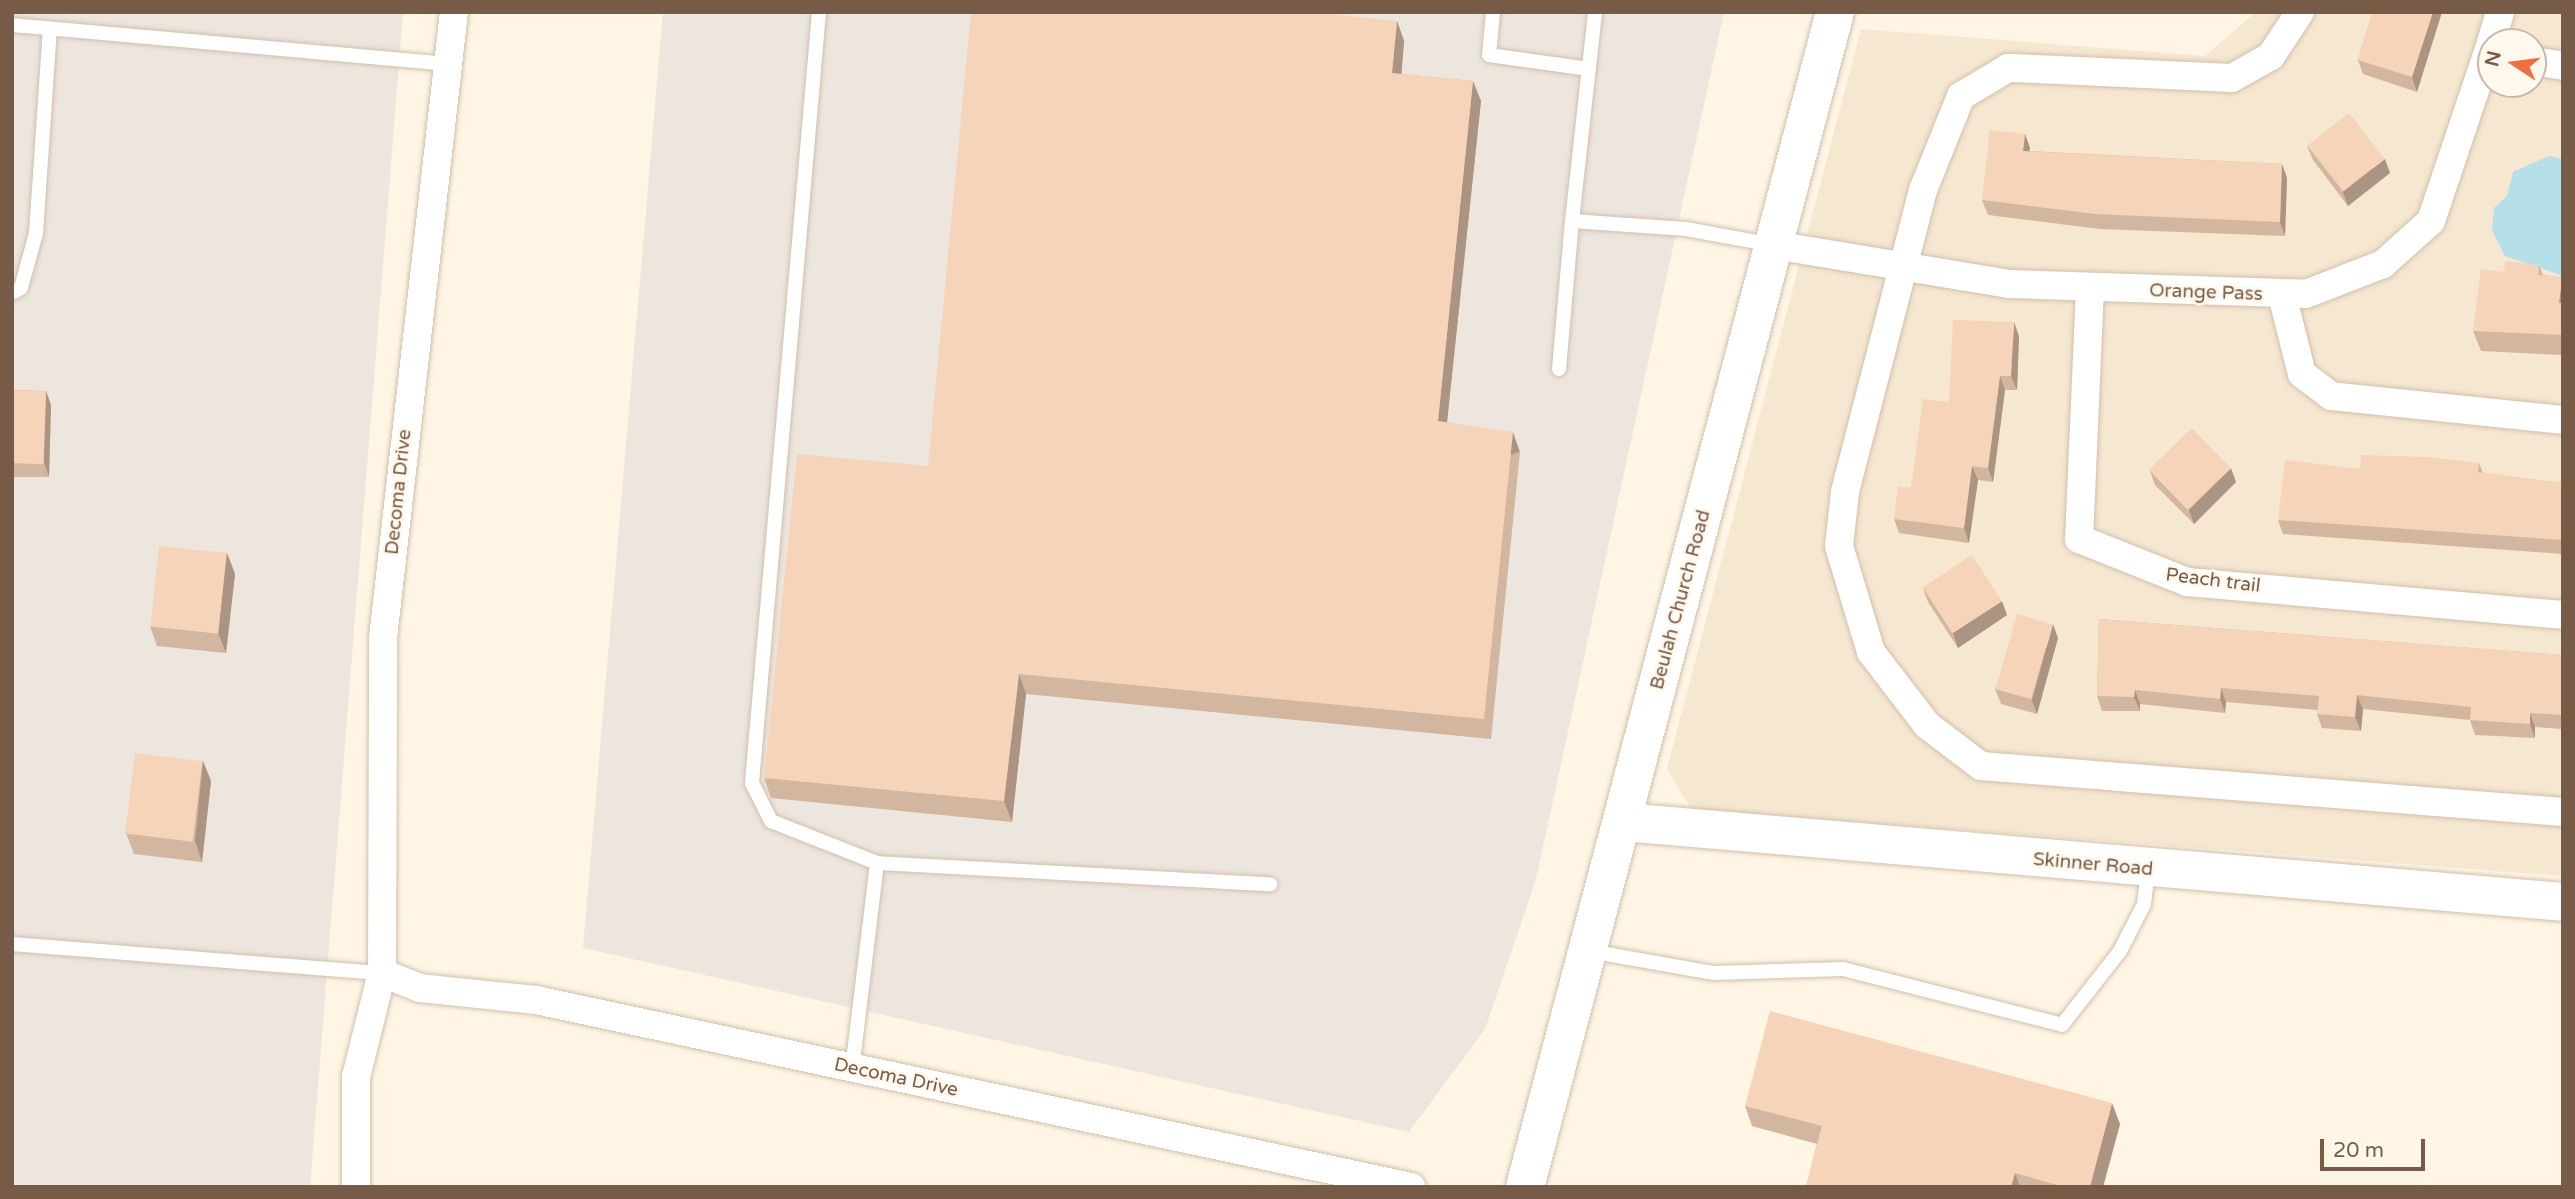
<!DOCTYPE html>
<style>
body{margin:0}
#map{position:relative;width:2575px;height:1199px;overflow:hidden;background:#fef5e4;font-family:"Varela Round",sans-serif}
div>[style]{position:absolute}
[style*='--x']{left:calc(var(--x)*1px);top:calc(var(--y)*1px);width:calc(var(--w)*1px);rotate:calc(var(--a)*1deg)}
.residential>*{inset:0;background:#f6e7d1}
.industrial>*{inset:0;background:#ede6de}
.water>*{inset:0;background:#b6e0e9}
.roads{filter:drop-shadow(0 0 2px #d2bfab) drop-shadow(0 0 2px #d2bfab)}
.lane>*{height:14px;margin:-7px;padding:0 7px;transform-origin:7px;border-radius:7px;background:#fff}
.street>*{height:28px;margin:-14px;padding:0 14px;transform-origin:14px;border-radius:14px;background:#fff}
.secondary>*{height:38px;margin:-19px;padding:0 19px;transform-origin:19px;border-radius:19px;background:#fff}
.wall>*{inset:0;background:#d3b69f}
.shaded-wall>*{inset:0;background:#ac9482;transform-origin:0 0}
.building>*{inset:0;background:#f5d4b9;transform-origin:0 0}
span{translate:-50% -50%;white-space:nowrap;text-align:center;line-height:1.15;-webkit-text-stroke:6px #fff8ec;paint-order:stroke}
.street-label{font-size:19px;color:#785b47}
.frame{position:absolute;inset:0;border:14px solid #785b47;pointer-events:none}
.north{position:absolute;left:2477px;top:28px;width:70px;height:70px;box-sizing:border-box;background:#fff8ec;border:2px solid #c9b9aa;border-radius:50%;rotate:283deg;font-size:19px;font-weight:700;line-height:28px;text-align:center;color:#785b47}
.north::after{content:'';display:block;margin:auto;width:24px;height:32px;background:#f16e40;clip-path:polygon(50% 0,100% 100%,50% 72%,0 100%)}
.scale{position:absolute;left:2320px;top:1139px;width:105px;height:32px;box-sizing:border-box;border:4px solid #785b47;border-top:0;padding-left:9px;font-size:21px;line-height:24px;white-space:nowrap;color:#785b47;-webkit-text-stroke:5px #fff8ec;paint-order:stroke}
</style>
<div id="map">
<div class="residential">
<i style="clip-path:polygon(evenodd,2256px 12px,2563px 12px,2563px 876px,1691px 809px,1667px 769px,1861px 29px,2205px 56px,2256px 12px,2491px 42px,2533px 42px,2533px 84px,2491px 84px,2491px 42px)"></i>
</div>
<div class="industrial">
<i style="clip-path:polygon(12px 12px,403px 12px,310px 1187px,12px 1187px)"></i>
<i style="clip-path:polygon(663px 12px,1724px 12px,1536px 879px,1485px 1029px,1409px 1132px,583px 948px)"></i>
</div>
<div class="water">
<i style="clip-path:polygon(2549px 156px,2563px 159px,2563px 276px,2505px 256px,2492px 230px,2494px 208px,2507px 196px,2513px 172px)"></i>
</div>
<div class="roads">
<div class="lane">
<i style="--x:819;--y:12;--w:774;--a:94.97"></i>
<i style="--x:752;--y:783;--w:42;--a:63.4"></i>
<i style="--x:771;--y:821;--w:114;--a:21.6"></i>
<i style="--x:877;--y:863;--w:208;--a:96.9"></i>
<i style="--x:1493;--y:12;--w:43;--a:95.3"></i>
<i style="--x:1489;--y:55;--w:101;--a:8"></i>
<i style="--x:12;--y:25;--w:437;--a:5.1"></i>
<i style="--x:1572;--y:221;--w:210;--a:-83.7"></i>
<i style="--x:12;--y:293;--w:10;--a:-29"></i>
<i style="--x:21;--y:288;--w:57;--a:-74.7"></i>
<i style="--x:36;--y:233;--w:204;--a:-86.1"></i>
<i style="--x:1559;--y:369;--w:149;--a:-85"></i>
<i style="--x:1572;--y:221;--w:114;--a:4"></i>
<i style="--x:1686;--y:229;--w:88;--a:10.4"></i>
<i style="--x:877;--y:863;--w:394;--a:3.1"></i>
<i style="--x:12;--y:944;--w:371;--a:4.5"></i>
<i style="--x:1589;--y:951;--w:127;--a:10"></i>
<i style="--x:1714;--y:973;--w:129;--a:-1.8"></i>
<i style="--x:1843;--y:969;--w:226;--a:14.3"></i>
<i style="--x:2062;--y:1025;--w:94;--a:-51.9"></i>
<i style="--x:2120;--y:951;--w:53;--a:-62.9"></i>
<i style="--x:2144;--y:904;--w:34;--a:-83"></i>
</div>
<div class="street">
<i style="--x:2300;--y:12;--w:53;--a:123.4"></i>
<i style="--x:2271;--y:56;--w:45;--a:150.6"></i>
<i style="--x:2232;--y:78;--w:224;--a:-177.4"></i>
<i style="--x:2008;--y:68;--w:55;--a:149.2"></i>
<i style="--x:1961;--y:96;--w:101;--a:112"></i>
<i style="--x:1923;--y:190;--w:312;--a:104.5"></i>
<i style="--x:1845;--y:492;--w:54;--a:96.3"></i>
<i style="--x:1839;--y:546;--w:111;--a:73.2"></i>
<i style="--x:1871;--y:652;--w:92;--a:52.5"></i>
<i style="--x:1927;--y:725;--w:68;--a:37.2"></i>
<i style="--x:1981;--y:766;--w:584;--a:4.52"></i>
<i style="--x:2491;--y:42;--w:31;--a:-73"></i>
<i style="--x:2533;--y:61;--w:30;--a:9"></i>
<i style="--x:1774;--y:245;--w:239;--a:9.4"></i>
<i style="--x:2010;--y:284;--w:296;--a:1.9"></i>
<i style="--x:2306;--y:294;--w:83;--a:-21.3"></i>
<i style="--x:2383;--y:264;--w:64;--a:-41.9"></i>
<i style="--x:2431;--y:221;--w:188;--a:-71.4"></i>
<i style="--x:2090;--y:288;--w:251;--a:92.5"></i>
<i style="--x:2079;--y:539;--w:116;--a:21.7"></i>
<i style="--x:2187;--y:582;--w:377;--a:5"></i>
<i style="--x:2282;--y:295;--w:81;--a:75.8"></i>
<i style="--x:2302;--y:374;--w:36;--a:37"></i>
<i style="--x:2331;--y:396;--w:233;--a:5.9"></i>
<i style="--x:382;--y:973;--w:335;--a:-89.8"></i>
<i style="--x:383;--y:638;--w:630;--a:-83.53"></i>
<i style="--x:356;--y:1187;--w:110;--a:-90"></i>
<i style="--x:356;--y:1077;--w:107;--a:-76"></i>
<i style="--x:382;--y:973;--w:41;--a:21.5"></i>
<i style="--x:420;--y:988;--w:117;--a:5.9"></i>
<i style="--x:536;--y:1000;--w:895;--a:12.06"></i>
</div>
<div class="secondary">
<i style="--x:1623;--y:822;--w:943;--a:4.86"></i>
<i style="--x:1525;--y:1187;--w:1215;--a:-75.22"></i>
</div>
</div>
<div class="wall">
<i style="clip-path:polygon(2373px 12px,2442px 12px,2417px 92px,2363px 74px,2358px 60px)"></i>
<i style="clip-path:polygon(1397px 21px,1404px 41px,1401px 74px,1473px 81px,1481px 101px,1447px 422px,1520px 452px,1491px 739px,1026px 694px,1012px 822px,771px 798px,764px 778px,928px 466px)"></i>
<i style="clip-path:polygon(2025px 134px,2030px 148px,2029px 151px,2282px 164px,2287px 178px,2285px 236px,2100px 229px,1988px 215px,1982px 200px)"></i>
<i style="clip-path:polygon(2307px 146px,2390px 173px,2348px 206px,2313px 160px)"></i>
<i style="clip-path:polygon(2539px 265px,2543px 275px,2563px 278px,2563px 355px,2481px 351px,2473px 331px,2504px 272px)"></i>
<i style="clip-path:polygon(2019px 336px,2017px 390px,2005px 390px,1993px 482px,1978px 480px,1969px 543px,1899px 533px,1894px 519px,1911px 488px,1949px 402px)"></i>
<i style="clip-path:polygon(12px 390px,46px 391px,51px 405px,49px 477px,12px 477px)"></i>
<i style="clip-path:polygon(2479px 463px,2483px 473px,2563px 483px,2563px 554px,2283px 534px,2278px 520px,2360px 469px)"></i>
<i style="clip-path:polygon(2150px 471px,2236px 482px,2194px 524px,2155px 485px)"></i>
<i style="clip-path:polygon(227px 553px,235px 574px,226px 653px,157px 646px,150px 626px)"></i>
<i style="clip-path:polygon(1923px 588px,2007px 615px,1958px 648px,1928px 602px)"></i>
<i style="clip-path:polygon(2099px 619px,2563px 655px,2563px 729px,2535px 727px,2535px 738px,2475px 735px,2470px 720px,2363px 709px,2361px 731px,2322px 728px,2317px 714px,2317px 710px,2226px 702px,2225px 713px,2140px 704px,2140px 711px,2102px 711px,2097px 696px)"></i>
<i style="clip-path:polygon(2058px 638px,2037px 714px,2001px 704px,1995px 689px)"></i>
<i style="clip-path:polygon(203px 761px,211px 781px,202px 862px,134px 854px,126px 833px)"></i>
<i style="clip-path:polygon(1745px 1106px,2120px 1124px,2103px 1187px,1806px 1187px,1817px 1144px,1752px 1126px)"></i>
</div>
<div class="shaded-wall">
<i style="clip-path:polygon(2433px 12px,2442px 12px,2417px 92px,2412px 77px)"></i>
<i style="clip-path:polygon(1397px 21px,1404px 41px,1400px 94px,1392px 73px)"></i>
<i style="clip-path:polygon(1473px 81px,1481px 101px,1445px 441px,1438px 421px)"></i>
<i style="clip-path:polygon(2025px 134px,2030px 148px,2028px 165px,2023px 151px)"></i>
<i style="clip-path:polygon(2385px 159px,2390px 173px,2348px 206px,2343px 192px)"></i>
<i style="clip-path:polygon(2282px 164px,2287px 178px,2285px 236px,2280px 222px)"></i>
<i style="clip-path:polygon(2563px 278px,2563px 312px,2559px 303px)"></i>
<i style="clip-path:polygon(2014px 322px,2019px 336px,2017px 390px,2011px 376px)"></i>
<i style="clip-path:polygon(2000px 376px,2005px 390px,1993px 482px,1988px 468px)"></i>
<i style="clip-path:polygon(46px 391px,51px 405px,49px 477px,44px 463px)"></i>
<i style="left:1513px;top:432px;width:21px;height:288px;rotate:71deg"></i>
<i style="clip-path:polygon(1972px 466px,1978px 480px,1969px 543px,1964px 528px)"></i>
<i style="clip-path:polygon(2231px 468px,2236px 482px,2194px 524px,2189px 510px)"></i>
<i style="clip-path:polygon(227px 553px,235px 574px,226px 653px,218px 633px)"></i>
<i style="clip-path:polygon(2002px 601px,2007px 615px,1958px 648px,1953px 633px)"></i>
<i style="clip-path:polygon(2053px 624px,2058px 638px,2037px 714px,2032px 700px)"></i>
<i style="clip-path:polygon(1019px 674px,1026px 694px,1012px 822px,1004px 801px)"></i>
<i style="clip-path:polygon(2221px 688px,2226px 702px,2225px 713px,2220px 699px)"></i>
<i style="clip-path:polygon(2135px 690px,2140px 704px,2140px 711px,2134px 697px)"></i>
<i style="clip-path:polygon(2357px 695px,2363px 709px,2361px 731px,2355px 717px)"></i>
<i style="clip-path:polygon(2530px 713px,2535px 727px,2535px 738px,2530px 724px)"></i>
<i style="clip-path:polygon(203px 761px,211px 781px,202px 862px,195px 841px)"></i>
<i style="clip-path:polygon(2112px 1103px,2120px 1124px,2103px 1187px,2090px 1187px)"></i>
<i style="clip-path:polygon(2015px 1173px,2020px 1187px,2011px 1187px)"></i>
</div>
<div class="building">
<i style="clip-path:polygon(971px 12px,1311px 12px,1397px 21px,1392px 73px,1473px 81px,1438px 421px,1513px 432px,1484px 719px,1019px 674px,1004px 801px,764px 778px,797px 454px,928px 466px)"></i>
<i style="clip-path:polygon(2373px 12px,2433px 12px,2412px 77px,2358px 60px)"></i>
<i style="left:2349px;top:113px;width:58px;height:53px;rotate:52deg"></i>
<i style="clip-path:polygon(1990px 130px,2025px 134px,2023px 151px,2282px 164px,2280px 222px,2095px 214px,1982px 200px)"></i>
<i style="clip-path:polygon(2505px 261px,2539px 265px,2538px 275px,2562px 277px,2559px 303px,2563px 303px,2563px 335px,2473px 331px,2481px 269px,2504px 272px)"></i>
<i style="clip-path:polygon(1953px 320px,2014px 322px,2011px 376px,2000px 376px,1988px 468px,1972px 466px,1964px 528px,1894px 519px,1898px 486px,1911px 488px,1923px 399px,1949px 402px)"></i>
<i style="left:12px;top:390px;width:34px;height:73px;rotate:2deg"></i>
<i style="left:2192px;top:428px;width:56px;height:60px;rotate:46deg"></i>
<i style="clip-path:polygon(2361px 455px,2428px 457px,2479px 463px,2478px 472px,2563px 483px,2563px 540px,2278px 520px,2285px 460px,2360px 469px)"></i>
<i style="left:159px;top:546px;width:68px;height:81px;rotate:6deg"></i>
<i style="left:1972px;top:555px;width:55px;height:59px;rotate:57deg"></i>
<i style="left:2017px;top:614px;width:37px;height:78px;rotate:16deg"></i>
<i style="clip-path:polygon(2099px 619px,2563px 655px,2563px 715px,2530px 713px,2530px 724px,2470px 720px,2471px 707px,2357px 695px,2355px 717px,2317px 714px,2319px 696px,2221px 688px,2220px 699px,2135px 690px,2134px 697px,2097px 696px)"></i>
<i style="left:135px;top:753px;width:68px;height:81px;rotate:7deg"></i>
<i style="clip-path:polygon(1770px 1011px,2112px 1103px,2090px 1187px,2064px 1187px,2015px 1173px,2011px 1187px,1806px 1187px,1822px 1126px,1745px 1106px)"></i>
</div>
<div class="street-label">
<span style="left:2206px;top:293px;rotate:2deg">Orange Pass</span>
<span style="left:399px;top:492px;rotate:-84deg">Decoma Drive</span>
<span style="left:2213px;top:581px;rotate:7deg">Peach trail</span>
<span style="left:1681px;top:600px;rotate:-75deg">Beulah Church Road</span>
<span style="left:2093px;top:865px;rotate:5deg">Skinner Road</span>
<span style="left:896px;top:1078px;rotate:12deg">Decoma Drive</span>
</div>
<div class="frame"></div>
<div class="north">N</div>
<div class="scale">20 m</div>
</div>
